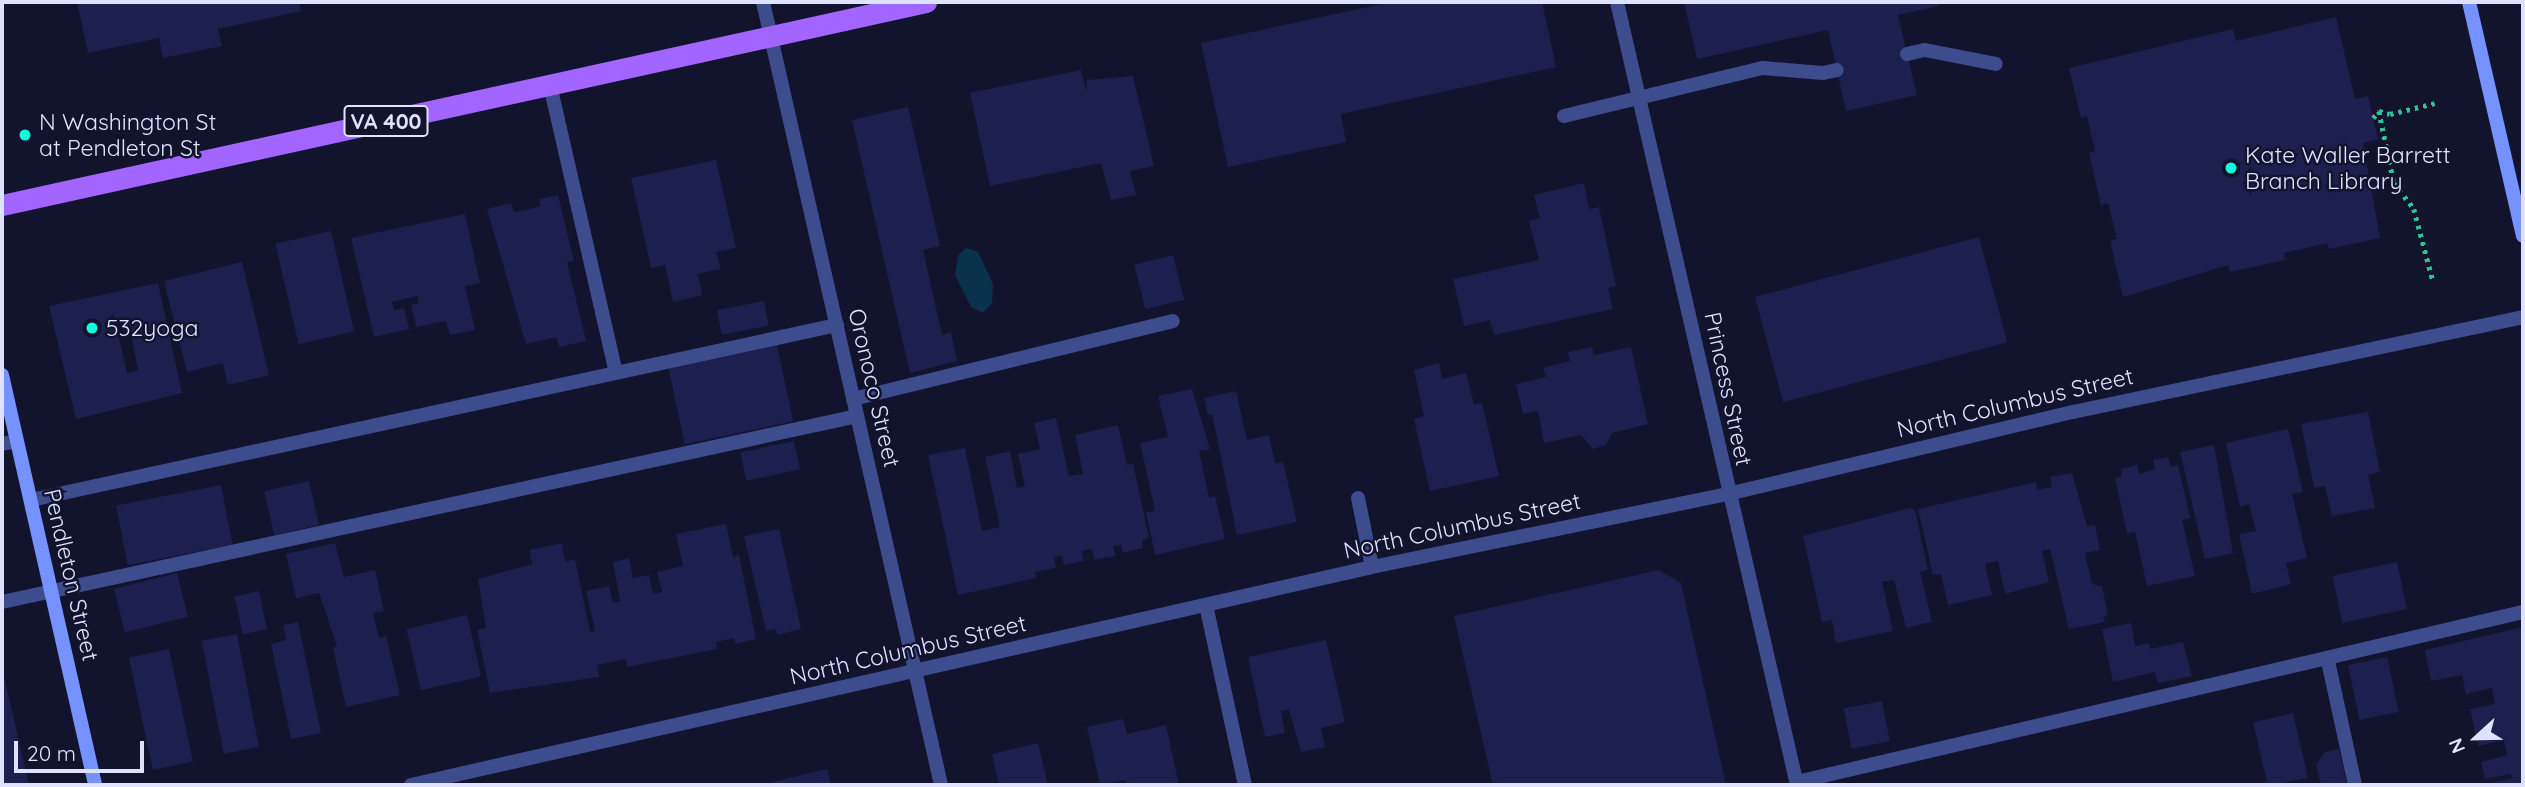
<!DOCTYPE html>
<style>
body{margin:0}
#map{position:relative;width:2525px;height:787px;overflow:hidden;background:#12132d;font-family:Quicksand,sans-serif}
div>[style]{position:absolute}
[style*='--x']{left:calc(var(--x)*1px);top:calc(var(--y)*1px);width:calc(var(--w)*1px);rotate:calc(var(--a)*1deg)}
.water>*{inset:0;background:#0b324d}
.building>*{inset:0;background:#1d1f4f;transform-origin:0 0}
.path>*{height:4.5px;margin-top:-2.25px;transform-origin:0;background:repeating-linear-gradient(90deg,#30c197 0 3.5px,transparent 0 8.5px)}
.lane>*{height:14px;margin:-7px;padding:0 7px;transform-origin:7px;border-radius:7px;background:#3c4c8d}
.street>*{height:14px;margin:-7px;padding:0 7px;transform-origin:7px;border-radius:7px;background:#3c4c8d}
.secondary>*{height:14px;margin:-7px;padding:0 7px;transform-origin:7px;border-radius:7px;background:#7592ff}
.primary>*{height:21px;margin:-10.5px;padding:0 10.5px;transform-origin:10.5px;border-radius:10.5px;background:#a265ff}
.dots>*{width:19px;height:19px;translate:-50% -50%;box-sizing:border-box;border:4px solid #12132d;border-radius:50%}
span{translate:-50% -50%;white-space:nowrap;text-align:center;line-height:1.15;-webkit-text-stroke:5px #12132d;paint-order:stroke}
.shield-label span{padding:2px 5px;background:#12132d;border:2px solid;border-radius:5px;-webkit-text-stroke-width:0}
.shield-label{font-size:21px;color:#dee2ff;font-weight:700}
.poi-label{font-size:23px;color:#dee2ff}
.left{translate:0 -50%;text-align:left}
.street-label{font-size:23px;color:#dee2ff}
.frame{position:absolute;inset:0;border:4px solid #dee2ff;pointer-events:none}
.north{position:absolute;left:2441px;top:703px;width:70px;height:70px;-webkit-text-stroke:5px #12132d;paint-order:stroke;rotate:248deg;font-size:19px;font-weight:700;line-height:28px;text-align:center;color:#dee2ff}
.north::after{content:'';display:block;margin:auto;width:24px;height:32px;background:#dee2ff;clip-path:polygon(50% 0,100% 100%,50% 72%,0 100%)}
.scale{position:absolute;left:14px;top:741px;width:130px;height:32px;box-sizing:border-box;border:4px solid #dee2ff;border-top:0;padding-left:9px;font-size:21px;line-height:24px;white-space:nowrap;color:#dee2ff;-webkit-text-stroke:5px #12132d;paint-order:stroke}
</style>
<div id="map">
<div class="water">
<i style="clip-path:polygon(966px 248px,978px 252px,993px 284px,992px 303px,983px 313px,971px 307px,955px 275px,958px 256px)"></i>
</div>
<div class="building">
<i style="clip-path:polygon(77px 2px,299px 2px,301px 11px,218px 29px,222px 46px,163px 58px,159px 38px,88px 53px)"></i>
<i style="clip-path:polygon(1391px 2px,1542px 2px,1556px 67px,1341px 114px,1346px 142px,1228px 167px,1201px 43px)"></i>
<i style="clip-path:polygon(1684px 2px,1938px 2px,1939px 6px,1898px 15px,1917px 95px,1846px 111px,1828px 30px,1697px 59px)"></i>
<i style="clip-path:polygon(2336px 17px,2355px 99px,2368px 96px,2378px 139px,2363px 143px,2380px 238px,2329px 249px,2327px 243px,2284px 253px,2285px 260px,2230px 272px,2228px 265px,2123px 297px,2110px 241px,2117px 239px,2108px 203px,2101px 205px,2089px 153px,2095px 151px,2087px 116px,2081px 118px,2069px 68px,2233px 29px,2236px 41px)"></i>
<i style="clip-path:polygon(1081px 70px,1086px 90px,1087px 80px,1133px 76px,1154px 166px,1130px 171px,1136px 195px,1111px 200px,1101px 163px,990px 186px,970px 93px)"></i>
<i style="clip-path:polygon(908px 107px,940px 246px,923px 250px,942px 335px,951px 332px,957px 361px,910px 373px,852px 120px)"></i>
<i style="clip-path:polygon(716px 160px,736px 248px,716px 252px,721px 269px,698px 274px,702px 295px,673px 302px,665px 265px,651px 268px,631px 178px)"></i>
<i style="clip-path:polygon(1584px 183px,1589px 209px,1599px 207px,1616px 286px,1608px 288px,1613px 309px,1494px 335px,1490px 320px,1464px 326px,1453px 279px,1539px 260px,1529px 221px,1540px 218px,1534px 195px)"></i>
<i style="clip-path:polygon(558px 195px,574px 261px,567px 262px,586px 341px,559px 347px,556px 337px,526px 344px,487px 209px,511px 203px,514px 212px,526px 210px,541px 206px,539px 199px)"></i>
<i style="clip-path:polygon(465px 214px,480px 283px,465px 286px,475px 330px,450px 335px,446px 321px,416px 327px,411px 305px,419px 303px,417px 296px,392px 302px,394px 310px,404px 308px,409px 329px,374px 337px,351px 238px)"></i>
<i style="left:331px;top:231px;width:103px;height:57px;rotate:77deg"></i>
<i style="left:1979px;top:237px;width:109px;height:232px;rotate:75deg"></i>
<i style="left:1173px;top:255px;width:46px;height:40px;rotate:76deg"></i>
<i style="clip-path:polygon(242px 262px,269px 375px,228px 385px,223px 363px,187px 372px,164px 281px)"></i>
<i style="clip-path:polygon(evenodd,158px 283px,182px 393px,76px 419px,49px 306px,158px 283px,128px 319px,138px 370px,127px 373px,115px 321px,128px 319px)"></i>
<i style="left:764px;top:301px;width:25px;height:48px;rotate:79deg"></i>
<i style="left:777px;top:345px;width:78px;height:111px;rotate:78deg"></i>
<i style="clip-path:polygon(1592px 347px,1594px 355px,1631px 347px,1648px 424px,1612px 433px,1606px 445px,1593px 449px,1581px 435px,1544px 443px,1538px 411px,1523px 414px,1516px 384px,1546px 377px,1543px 368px,1570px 361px,1568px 352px)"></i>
<i style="clip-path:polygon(1439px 363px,1442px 379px,1466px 373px,1474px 405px,1482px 403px,1499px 476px,1430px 491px,1414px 419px,1424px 416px,1414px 370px)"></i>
<i style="clip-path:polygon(1192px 389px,1210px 449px,1199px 451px,1209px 498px,1215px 496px,1225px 539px,1155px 555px,1146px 512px,1155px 511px,1140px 443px,1168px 437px,1158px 396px)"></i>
<i style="clip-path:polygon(1236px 391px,1247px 440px,1269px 435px,1275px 463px,1283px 462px,1297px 522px,1237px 535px,1212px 414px,1208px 415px,1204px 398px)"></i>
<i style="clip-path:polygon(2368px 412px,2380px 472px,2368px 475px,2375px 508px,2332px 516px,2325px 486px,2314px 488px,2301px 424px)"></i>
<i style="clip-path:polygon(1056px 418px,1069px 476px,1083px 474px,1075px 435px,1118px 425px,1127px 465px,1133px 463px,1149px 538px,1142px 540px,1143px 548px,1123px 553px,1121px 545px,1113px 546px,1116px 556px,1094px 560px,1092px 549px,1082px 551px,1084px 561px,1064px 565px,1062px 556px,1054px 557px,1056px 568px,1035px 572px,1036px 578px,958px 595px,928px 455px,965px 448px,982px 531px,1000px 527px,985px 457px,1010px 451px,1017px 488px,1025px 486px,1018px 454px,1040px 449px,1034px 423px)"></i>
<i style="clip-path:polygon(2288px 429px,2303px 492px,2292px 494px,2307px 558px,2286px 563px,2291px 584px,2252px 594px,2239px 534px,2256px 531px,2249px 504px,2240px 507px,2226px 443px)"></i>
<i style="left:794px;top:441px;width:29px;height:55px;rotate:78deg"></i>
<i style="clip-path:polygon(2214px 445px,2233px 553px,2205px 559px,2180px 452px)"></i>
<i style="clip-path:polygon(2168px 457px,2171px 467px,2178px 465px,2190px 518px,2182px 520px,2195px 576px,2147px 586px,2135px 532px,2127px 534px,2115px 478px,2122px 476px,2121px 469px,2137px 465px,2139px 474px,2155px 469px,2153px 460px)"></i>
<i style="clip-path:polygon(2072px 473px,2087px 526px,2095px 525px,2100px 550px,2085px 553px,2092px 584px,2102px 586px,2108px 615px,2103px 617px,2105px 622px,2069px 629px,2050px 549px,2042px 551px,2049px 582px,2005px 594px,1998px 561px,1989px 563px,1985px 564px,1992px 595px,1948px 605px,1941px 574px,1933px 575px,1918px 509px,2036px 482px,2037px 490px,2052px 487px,2050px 477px)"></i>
<i style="left:309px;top:481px;width:45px;height:46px;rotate:77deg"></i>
<i style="left:221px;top:485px;width:61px;height:107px;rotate:79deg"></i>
<i style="clip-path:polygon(1910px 508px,1915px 510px,1928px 570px,1920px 572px,1932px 622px,1906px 628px,1894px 580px,1882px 582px,1893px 631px,1836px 643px,1832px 620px,1822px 622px,1803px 536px)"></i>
<i style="clip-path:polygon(726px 524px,733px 557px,739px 555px,756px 639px,735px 644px,734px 638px,716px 642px,717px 649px,627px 667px,626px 659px,597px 665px,599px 677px,490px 693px,477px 630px,486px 628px,478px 579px,532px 564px,530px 550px,562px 543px,565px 562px,575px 559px,590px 632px,595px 631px,586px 591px,609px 586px,613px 603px,620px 601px,613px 562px,629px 558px,633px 578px,649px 575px,653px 594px,662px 592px,657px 572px,683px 566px,676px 534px)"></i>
<i style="clip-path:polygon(779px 529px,801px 629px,777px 635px,776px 629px,766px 631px,744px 536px)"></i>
<i style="clip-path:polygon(335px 543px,344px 577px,375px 570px,384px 611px,373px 613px,379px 638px,386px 636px,400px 695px,346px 707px,333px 648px,337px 646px,319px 593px,296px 598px,286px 554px)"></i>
<i style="left:2397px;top:562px;width:48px;height:66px;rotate:78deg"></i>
<i style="clip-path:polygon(1659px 570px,1681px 583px,1726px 785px,1493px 785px,1454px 616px)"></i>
<i style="left:177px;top:573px;width:45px;height:65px;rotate:76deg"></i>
<i style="left:259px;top:591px;width:39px;height:25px;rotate:78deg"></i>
<i style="left:467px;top:615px;width:63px;height:62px;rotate:77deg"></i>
<i style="clip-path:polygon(298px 622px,321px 733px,291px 739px,271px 644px,286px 640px,283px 625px)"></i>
<i style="clip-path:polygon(2131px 623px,2135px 646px,2149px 643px,2150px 649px,2183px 642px,2192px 676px,2158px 683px,2155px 672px,2113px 682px,2102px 629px)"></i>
<i style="clip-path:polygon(2523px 627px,2523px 785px,2483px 785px,2512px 778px,2511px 774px,2485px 779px,2481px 762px,2507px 755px,2504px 740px,2478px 746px,2470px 709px,2495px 704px,2492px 688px,2466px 694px,2462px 675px,2431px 681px,2425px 650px)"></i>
<i style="left:237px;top:634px;width:115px;height:36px;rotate:79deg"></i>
<i style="clip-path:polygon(1326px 640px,1345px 722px,1321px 728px,1325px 747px,1301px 752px,1289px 709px,1281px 711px,1285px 733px,1265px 737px,1248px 657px)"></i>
<i style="left:169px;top:649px;width:115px;height:41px;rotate:78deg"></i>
<i style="left:2387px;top:657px;width:56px;height:40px;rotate:78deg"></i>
<i style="clip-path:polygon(3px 672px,29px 785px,2px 785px)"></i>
<i style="left:1882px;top:701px;width:41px;height:39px;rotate:79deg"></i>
<i style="left:2293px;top:713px;width:66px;height:41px;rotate:77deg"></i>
<i style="clip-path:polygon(1123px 719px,1127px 734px,1166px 725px,1179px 785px,1126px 785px,1125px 780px,1100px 785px,1087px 727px)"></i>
<i style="clip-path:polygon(1038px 743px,1048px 785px,999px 785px,992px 754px)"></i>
<i style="clip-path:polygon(2339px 749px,2347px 785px,2321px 785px,2316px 765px,2325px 752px)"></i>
<i style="clip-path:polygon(827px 769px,831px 785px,764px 785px,764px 784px)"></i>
</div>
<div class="path">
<i style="--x:2379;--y:111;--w:11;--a:15"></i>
<i style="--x:2390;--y:114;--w:46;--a:-13.7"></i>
<i style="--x:2373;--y:118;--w:9;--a:-49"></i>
<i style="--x:2379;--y:111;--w:74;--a:78.2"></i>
<i style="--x:2394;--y:183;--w:33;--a:52"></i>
<i style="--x:2414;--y:209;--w:74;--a:75.2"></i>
</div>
<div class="lane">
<i style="--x:1907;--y:54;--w:18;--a:-13"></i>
<i style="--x:1925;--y:50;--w:72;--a:11.2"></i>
<i style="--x:550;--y:85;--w:295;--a:77.1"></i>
<i style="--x:1564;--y:116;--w:205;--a:-13.6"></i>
<i style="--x:1763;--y:68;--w:60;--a:4.8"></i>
<i style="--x:1823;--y:73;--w:14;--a:-12"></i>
<i style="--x:853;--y:399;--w:329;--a:-13.7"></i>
<i style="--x:2;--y:444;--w:15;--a:-11"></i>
<i style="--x:1358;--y:498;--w:70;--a:78.5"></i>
<i style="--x:31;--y:500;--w:825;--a:-12.25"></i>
<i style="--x:2;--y:602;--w:875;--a:-12.27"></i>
<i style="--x:1206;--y:605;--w:184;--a:77.8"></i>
<i style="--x:2328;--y:661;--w:127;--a:77.7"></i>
<i style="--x:1797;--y:782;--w:746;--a:-13.18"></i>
</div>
<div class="street">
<i style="--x:763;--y:2;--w:803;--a:77.19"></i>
<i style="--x:1617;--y:2;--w:803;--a:77.05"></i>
<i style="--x:411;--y:785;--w:985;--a:-12.78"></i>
<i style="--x:1372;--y:567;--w:363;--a:-11.6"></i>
<i style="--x:1728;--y:494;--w:355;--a:-13.4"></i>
<i style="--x:2073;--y:412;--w:460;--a:-11.9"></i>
</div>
<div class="secondary">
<i style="--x:2469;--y:2;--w:240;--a:77"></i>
<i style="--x:2;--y:375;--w:420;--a:77.2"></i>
</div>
<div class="primary">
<i style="--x:2;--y:205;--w:946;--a:-12.39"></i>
</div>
<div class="dots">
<i style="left:25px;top:135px;background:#0affde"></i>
<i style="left:2231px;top:168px;background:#0affde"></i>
<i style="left:92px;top:328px;background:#0affde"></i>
</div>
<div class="shield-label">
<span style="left:386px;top:121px">VA 400</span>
</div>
<div class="poi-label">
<span class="left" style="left:39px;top:135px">N Washington St<br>at Pendleton St</span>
<span class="left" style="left:2245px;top:168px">Kate Waller Barrett<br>Branch Library</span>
<span class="left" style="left:106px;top:328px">532yoga</span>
</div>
<div class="street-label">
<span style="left:874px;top:388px;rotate:77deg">Oronoco Street</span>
<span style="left:1728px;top:389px;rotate:78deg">Princess Street</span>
<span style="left:2015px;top:403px;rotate:-13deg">North Columbus Street</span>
<span style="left:1462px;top:526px;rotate:-12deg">North Columbus Street</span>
<span style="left:71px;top:575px;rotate:77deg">Pendleton Street</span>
<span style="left:908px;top:650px;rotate:-13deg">North Columbus Street</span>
</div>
<div class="frame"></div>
<div class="north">N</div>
<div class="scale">20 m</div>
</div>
